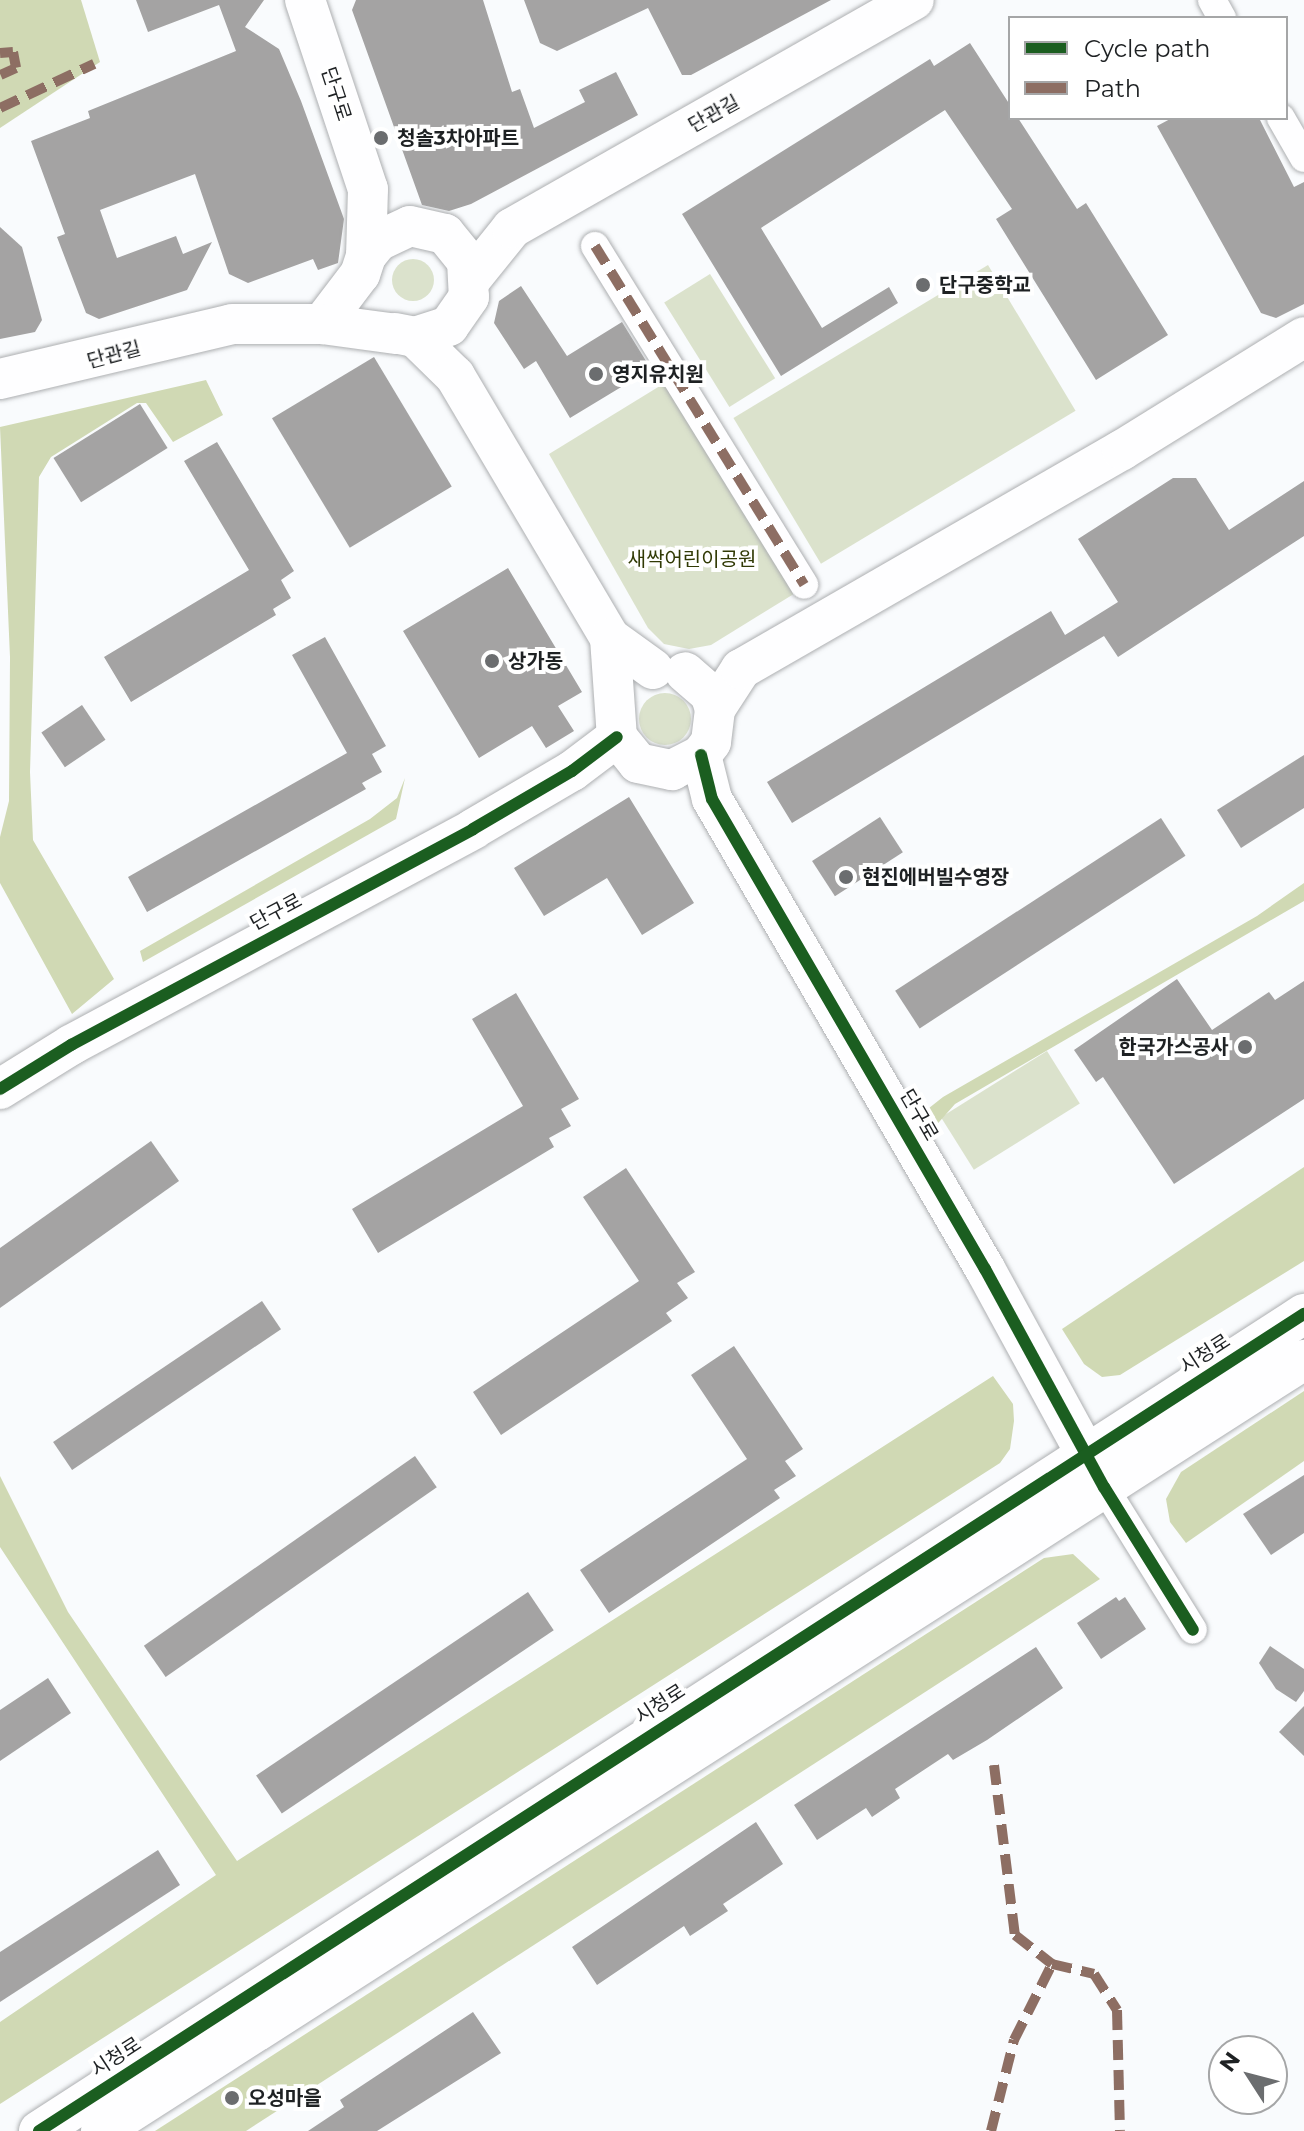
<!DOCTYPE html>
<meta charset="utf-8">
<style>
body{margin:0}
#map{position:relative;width:1304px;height:2131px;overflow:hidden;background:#f9fbfd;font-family:Montserrat,"Noto Sans KR",sans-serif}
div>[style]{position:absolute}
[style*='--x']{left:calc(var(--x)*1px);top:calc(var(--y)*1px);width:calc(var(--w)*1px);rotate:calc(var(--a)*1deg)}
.green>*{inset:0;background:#dbe2cc;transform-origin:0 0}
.round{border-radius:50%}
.forest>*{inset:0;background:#d0d9b4}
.building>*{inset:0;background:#a4a3a3;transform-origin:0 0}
.roads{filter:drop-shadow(0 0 2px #adafb1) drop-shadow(0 0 2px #adafb1)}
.street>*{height:28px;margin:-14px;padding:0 14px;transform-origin:14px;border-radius:14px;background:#fefeff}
.secondary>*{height:40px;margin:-20px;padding:0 20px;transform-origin:20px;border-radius:20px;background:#fefeff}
.quiet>*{height:10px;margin-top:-5px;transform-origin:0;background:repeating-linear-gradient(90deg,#8d6e63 0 20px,transparent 0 30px)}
.cycleway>*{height:12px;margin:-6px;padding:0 6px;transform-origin:6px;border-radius:6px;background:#1b5e20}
.dots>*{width:22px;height:22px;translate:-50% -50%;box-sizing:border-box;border:4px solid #fff;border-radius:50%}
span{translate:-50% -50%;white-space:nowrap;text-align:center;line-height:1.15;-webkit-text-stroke:8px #fff;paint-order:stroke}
.street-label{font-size:20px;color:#1e2123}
.poi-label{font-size:20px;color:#1e2123;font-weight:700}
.left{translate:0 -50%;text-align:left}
.right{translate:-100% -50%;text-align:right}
.park-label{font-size:20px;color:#313a05}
.legend{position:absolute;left:1008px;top:16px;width:280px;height:104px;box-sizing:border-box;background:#fff;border:2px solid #a5a6a7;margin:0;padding:10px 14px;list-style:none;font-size:24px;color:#1e2123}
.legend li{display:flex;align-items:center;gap:16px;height:40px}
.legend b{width:40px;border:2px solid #a5a6a7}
.north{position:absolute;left:1208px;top:2035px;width:80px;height:80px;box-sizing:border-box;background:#fff;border:2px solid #a5a6a7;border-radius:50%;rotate:306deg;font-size:22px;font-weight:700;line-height:32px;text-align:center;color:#1e2123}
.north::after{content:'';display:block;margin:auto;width:28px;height:36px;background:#6b6d6f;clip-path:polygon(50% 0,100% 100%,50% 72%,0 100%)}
</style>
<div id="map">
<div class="green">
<i class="round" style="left:392px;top:259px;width:42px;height:42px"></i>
<i style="left:988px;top:265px;width:170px;height:297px;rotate:59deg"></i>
<i style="left:710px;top:274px;width:123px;height:54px;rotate:58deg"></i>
<i style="clip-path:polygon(668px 381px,797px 592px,711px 645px,689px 649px,664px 644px,648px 628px,549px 454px)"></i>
<i class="round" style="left:639px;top:693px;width:52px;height:52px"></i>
<i style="left:1047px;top:1051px;width:62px;height:125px;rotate:58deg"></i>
</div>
<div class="forest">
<i style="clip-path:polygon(0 0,81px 0,100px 62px,0 128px)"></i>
<i style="clip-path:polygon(206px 380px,223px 415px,173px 442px,146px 403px,137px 403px,51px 457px,39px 477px,30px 772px,33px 840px,114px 979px,72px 1014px,0 883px,0 837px,9px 801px,10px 657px,0 427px)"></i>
<i style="clip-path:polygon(405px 778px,396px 819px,143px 962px,140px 951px,370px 819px,397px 798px)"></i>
<i style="clip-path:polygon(1304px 883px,1304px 901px,955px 1104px,932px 1130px,924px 1112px,943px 1097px,1257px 916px)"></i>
<i style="clip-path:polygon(1304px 1167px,1304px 1261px,1120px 1375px,1102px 1377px,1084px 1364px,1062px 1329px)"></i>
<i style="clip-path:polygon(993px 1376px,1013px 1404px,1014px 1421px,1010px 1449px,1000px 1463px,0 2104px,0 2022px,216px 1875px,0 1547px,0 1476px,68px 1612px,237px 1861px)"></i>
<i style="clip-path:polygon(1304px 1391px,1304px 1461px,1186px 1543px,1170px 1522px,1166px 1499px,1181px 1472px)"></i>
<i style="clip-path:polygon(1073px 1554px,1100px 1579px,246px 2131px,155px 2131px,1044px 1558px)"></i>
</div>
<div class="building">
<i style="clip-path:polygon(136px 0,264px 0,245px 27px,279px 49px,301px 101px,344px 219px,338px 263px,318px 270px,313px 259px,248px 283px,229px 274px,195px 174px,100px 210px,117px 258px,176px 236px,183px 254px,212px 242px,187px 290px,99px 319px,86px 313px,57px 237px,65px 234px,31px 141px,90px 118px,88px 111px,236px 51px,219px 5px,148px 32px)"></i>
<i style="clip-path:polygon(356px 0,483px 0,512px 92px,520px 89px,534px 128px,585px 102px,579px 90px,616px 72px,638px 115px,471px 204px,449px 211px,422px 205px,352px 10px)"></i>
<i style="clip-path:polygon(524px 0,831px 0,691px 75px,682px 75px,648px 8px,557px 51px,540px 43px)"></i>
<i style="clip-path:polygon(970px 43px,1010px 105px,1010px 118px,1018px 118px,1077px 209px,1086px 203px,1168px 335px,1096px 380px,996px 219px,1012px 209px,945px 110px,761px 228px,822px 328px,889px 287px,898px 303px,781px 376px,682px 214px,930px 59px,934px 66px)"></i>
<i style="clip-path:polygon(1172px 118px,1259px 118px,1294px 187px,1304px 182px,1304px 304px,1276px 318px,1261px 313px,1157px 126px)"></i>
<i style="clip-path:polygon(0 227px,22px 247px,42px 320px,35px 332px,0 339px)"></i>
<i style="clip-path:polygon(521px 286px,567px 356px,622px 322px,651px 369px,570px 418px,536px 361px,524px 369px,494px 323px,499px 301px)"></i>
<i style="left:374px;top:357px;width:151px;height:119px;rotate:59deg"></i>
<i style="left:140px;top:404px;width:52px;height:102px;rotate:58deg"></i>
<i style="clip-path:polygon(217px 442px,294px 571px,281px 580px,291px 598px,273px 609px,276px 615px,131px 702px,104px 657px,249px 570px,184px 461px)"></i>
<i style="clip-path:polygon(1173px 478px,1196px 478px,1229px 530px,1304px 481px,1304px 536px,1118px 657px,1104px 636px,792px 823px,767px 782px,1051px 611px,1065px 635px,1118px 602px,1078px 539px)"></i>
<i style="clip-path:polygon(508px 568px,582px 692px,558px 706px,574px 731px,546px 748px,532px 726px,479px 758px,403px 631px)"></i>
<i style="clip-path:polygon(325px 637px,386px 746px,372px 754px,382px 772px,362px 783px,366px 789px,147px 912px,128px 877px,347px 753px,292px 655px)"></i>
<i style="left:82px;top:705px;width:42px;height:49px;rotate:56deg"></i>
<i style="clip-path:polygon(1304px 755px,1304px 808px,1241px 848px,1217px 810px)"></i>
<i style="clip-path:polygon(629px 797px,694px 903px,642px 935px,607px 878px,544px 916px,514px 868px)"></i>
<i style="left:880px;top:817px;width:42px;height:81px;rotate:57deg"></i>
<i style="left:1161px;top:818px;width:45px;height:317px;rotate:57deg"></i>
<i style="clip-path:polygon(1177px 979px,1212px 1030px,1269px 992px,1275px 1000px,1304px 981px,1304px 1099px,1174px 1184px,1103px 1077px,1096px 1082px,1074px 1050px)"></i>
<i style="clip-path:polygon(516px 993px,579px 1099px,561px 1109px,571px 1126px,549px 1138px,554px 1147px,378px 1253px,352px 1209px,523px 1106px,472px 1019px)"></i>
<i style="clip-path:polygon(151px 1141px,179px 1181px,0 1308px,0 1248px)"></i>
<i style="clip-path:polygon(626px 1168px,695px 1272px,677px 1283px,688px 1298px,666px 1313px,672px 1321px,501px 1435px,473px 1392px,639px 1281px,583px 1197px)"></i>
<i style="left:262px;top:1301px;width:34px;height:252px;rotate:56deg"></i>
<i style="clip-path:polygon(734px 1346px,803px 1449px,785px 1461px,796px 1476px,774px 1490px,780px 1498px,609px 1613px,580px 1570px,747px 1459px,691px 1375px)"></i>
<i style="left:415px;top:1456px;width:38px;height:331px;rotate:55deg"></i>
<i style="clip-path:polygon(1304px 1475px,1304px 1533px,1271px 1555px,1243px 1514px)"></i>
<i style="left:528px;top:1592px;width:46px;height:328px;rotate:56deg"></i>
<i style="clip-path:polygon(1116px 1597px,1119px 1601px,1125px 1597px,1146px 1629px,1101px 1659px,1077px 1623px)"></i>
<i style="clip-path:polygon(1270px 1646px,1304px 1669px,1304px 1691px,1296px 1702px,1276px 1689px,1259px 1663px)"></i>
<i style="clip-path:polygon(1036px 1647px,1063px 1688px,987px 1740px,953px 1760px,948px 1754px,895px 1789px,900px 1798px,872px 1817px,866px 1808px,817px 1840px,794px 1805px)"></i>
<i style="clip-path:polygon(48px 1678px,71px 1713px,0 1761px,0 1710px)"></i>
<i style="clip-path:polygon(1304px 1706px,1304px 1756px,1279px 1732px)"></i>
<i style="clip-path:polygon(756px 1822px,783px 1864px,723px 1904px,728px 1911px,690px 1936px,684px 1926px,597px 1985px,572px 1947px)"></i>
<i style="clip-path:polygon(158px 1850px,180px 1885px,0 2002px,0 1952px)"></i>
<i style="clip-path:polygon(473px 2012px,501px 2053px,377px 2131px,308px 2131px,344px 2107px,340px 2100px)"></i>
</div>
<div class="roads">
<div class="street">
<i style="--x:1212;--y:0;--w:21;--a:61"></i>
<i style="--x:1281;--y:118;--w:46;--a:60.1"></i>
<i style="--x:595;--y:246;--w:398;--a:58.3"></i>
<i style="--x:1104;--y:1487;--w:168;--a:58.1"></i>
</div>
<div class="secondary">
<i style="--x:305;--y:0;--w:199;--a:71.6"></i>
<i style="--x:368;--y:189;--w:67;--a:91.7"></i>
<i style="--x:366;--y:256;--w:19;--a:108"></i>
<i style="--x:360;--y:274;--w:63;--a:127.2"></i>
<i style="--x:366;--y:256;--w:19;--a:-51"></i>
<i style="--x:378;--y:241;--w:35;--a:-25"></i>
<i style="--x:410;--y:226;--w:36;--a:13"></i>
<i style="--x:445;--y:234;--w:35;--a:51"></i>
<i style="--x:467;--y:261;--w:36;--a:87"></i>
<i style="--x:469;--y:297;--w:35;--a:125"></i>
<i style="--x:449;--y:326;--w:36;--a:162"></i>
<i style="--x:415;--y:337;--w:21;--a:-169"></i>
<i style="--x:471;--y:279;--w:65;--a:-51.2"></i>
<i style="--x:512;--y:228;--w:462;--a:-29.6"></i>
<i style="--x:415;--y:337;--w:56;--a:44.3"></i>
<i style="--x:455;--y:376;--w:304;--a:59.4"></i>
<i style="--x:610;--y:638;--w:53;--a:35.8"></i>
<i style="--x:0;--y:379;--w:238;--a:-13.3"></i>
<i style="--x:232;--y:324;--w:90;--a:0"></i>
<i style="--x:322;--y:324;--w:76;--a:7.6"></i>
<i style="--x:610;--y:638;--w:99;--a:86"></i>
<i style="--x:617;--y:737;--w:33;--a:51"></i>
<i style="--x:638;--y:763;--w:35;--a:12"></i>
<i style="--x:672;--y:770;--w:33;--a:-27"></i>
<i style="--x:701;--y:755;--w:16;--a:-52"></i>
<i style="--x:711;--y:742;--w:33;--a:-83"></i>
<i style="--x:715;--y:709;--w:16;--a:-108"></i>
<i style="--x:710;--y:694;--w:33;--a:-139"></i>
<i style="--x:715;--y:709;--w:48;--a:-57"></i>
<i style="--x:741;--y:669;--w:439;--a:-29.9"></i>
<i style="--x:1122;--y:450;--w:214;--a:-31.8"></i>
<i style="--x:701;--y:755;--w:45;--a:76"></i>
<i style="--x:712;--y:799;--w:544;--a:59.85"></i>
<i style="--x:985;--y:1269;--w:236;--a:61.4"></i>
<i style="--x:0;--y:1089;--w:84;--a:-31.8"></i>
<i style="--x:71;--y:1045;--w:456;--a:-28.2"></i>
<i style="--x:473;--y:829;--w:115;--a:-30.4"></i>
<i style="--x:572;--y:771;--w:56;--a:-37.1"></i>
<i style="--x:39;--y:2131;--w:1506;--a:-32.86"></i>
<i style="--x:101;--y:2131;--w:1429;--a:-32.66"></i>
</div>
</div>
<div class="quiet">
<i style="--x:0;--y:53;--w:13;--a:-4"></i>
<i style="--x:13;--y:52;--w:16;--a:79"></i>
<i style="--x:16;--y:68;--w:17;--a:156"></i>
<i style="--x:0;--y:108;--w:104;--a:-25.1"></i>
<i style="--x:595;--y:246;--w:398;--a:58.3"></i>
<i style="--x:994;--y:1765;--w:171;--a:83"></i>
<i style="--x:1015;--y:1935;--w:47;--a:38.1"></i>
<i style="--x:1052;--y:1964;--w:43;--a:13.4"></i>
<i style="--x:1094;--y:1974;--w:43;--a:57.4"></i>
<i style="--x:1117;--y:2010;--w:121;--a:88.6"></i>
<i style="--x:991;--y:2131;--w:94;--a:-75.8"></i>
<i style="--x:1014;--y:2040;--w:85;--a:-63.4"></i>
</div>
<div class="cycleway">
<i style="--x:701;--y:755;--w:45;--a:76"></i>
<i style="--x:712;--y:799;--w:544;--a:59.85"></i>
<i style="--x:985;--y:1269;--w:248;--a:61.4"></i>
<i style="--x:1104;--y:1487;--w:168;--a:58.1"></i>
<i style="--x:0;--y:1089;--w:84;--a:-31.8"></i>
<i style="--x:71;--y:1045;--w:456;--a:-28.2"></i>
<i style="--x:473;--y:829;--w:115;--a:-30.4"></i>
<i style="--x:572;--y:771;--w:56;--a:-37.1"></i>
<i style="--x:39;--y:2131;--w:1506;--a:-32.86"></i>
</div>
<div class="dots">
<i style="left:381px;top:138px;background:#6b6d6f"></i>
<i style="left:923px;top:285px;background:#6b6d6f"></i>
<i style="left:596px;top:374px;background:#6b6d6f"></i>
<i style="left:492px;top:661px;background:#6b6d6f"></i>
<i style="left:846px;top:877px;background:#6b6d6f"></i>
<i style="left:1245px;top:1047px;background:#6b6d6f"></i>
<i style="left:232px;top:2098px;background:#6b6d6f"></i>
</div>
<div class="street-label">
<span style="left:336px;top:94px;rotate:72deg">단구로</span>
<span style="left:714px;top:114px;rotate:-29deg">단관길</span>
<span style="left:114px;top:355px;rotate:-15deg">단관길</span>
<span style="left:276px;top:912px;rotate:-28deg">단구로</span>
<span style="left:919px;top:1115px;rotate:60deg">단구로</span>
<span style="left:1205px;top:1354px;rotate:-33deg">시청로</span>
<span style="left:660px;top:1704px;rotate:-33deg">시청로</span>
<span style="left:116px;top:2057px;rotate:-33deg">시청로</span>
</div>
<div class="poi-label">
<span class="left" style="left:397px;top:138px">청솔3차아파트</span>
<span class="left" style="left:939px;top:285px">단구중학교</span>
<span class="left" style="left:612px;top:374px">영지유치원</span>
<span class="left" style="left:508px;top:661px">상가동</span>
<span class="left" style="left:862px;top:877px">현진에버빌수영장</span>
<span class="right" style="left:1229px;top:1047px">한국가스공사</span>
<span class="left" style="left:248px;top:2098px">오성마을</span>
</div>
<div class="park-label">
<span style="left:692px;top:559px">새싹어린이공원</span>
</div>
<ul class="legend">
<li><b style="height:10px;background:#1b5e20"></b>Cycle path</li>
<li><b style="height:10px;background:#8d6e63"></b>Path</li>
</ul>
<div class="north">N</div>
</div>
